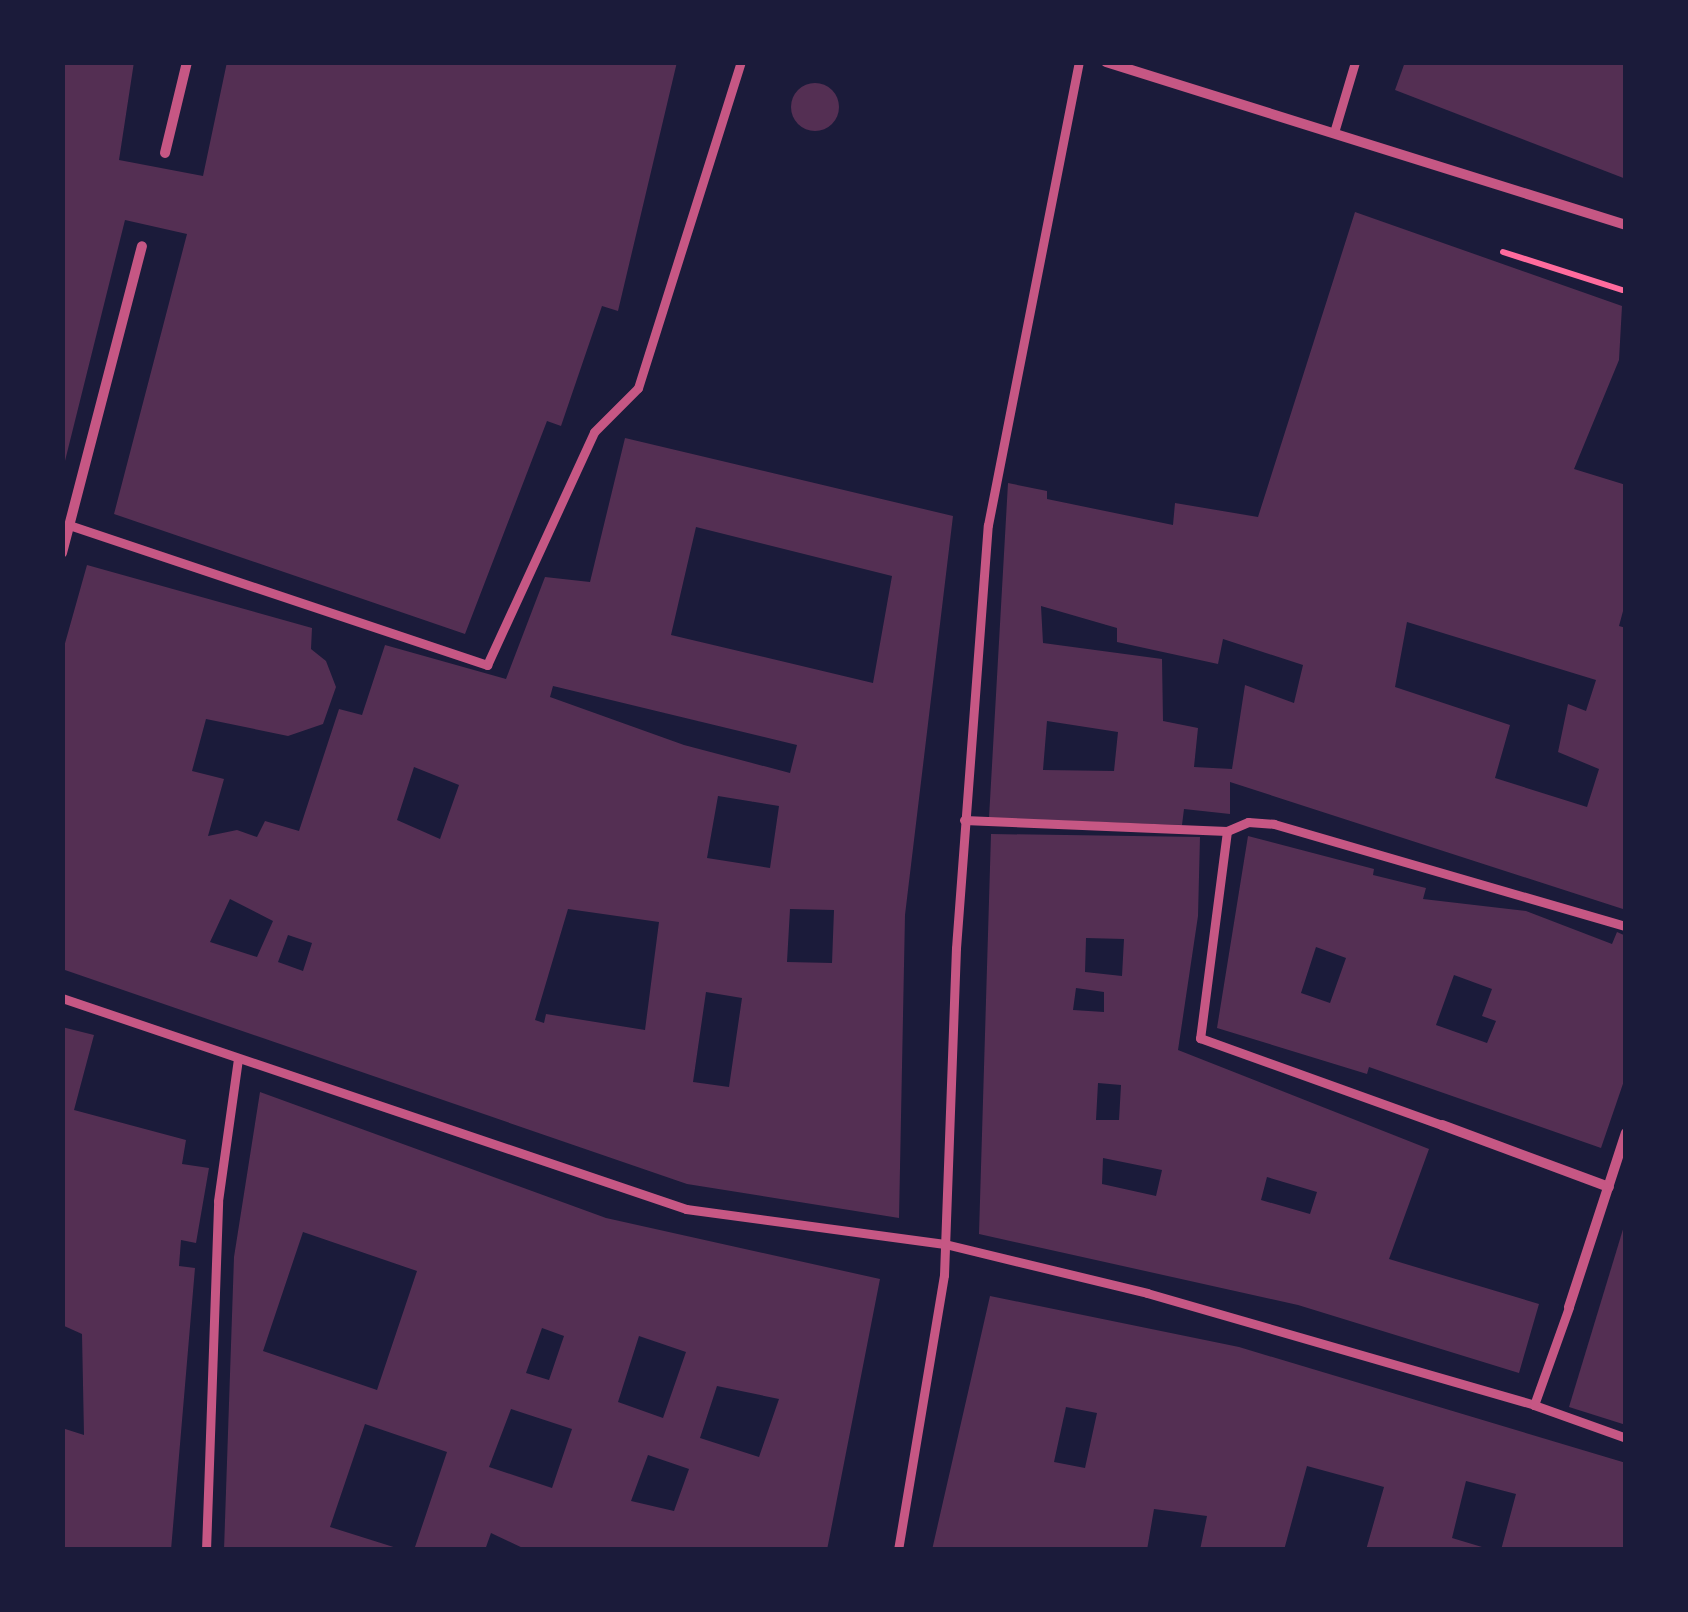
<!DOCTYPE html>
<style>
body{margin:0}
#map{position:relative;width:1688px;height:1612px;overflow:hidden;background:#1b1b3a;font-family:"Space Grotesk",sans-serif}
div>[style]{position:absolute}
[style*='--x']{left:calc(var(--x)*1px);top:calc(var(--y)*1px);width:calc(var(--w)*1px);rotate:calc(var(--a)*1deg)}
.building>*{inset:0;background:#542f53}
.round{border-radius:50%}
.path>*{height:6px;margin:-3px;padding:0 3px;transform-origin:3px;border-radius:3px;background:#ff6b9d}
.pedestrian>*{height:9px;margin:-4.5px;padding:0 4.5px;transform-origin:4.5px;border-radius:4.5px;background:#c65784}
.minor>*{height:10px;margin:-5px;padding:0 5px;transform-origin:5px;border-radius:5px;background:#c65784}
span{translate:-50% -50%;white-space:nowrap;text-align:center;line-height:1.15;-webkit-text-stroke:9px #1b1b3a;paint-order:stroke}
.frame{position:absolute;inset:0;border:65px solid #1b1b3a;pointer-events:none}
</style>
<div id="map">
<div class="building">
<i style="clip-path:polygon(62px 62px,134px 62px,119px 160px,203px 176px,227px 62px,677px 62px,618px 311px,602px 306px,561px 426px,547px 421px,465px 634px,114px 514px,187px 234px,125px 220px,62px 473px)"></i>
<i style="clip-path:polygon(1405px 62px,1626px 62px,1626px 179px,1395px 90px)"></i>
<i class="round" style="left:791px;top:83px;width:48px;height:48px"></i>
<i style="clip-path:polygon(evenodd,1355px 212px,1622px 306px,1619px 360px,1574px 469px,1626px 485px,1626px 600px,1619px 626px,1626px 628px,1626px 910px,1230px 782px,1230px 814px,1184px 809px,1182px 825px,989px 818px,1008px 483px,1047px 491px,1047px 499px,1173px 525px,1175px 503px,1258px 517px,1355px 212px,1041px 606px,1117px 628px,1117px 642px,1218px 664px,1223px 639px,1303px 665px,1294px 703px,1245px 685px,1232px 769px,1194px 767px,1198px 728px,1163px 721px,1162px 659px,1043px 643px,1041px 606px,1355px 212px,1407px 622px,1596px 680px,1586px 711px,1568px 704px,1558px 752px,1599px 769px,1587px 807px,1495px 778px,1510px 725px,1395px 687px,1407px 622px,1355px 212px,1047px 721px,1118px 732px,1114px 771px,1043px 770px,1047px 721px)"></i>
<i style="clip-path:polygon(evenodd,625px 438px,953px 516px,905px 915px,899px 1218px,687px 1184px,62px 969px,62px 654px,87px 565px,312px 628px,311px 649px,326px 661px,336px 687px,323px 724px,288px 736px,206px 719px,192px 771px,224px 779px,208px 836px,237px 830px,257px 837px,265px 821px,299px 831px,339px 709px,362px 715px,385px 645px,506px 679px,545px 577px,590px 582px,625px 438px,696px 527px,892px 576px,873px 683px,671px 635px,696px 527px,625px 438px,553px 686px,797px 745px,790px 773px,684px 745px,550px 697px,553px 686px,625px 438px,414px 767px,459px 785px,440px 839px,397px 820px,414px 767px,625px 438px,718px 796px,779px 806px,770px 868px,707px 858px,718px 796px,625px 438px,230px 899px,273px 921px,257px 957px,210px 942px,230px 899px,625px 438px,568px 909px,659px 922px,645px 1030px,546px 1014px,544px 1023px,535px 1020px,568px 909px,625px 438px,790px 909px,834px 910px,832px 963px,787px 962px,790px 909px,625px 438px,288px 935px,312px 943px,303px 971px,278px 962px,288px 935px,625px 438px,706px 992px,742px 998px,729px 1087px,693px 1082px,706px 992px)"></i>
<i style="clip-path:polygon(evenodd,991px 834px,1200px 837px,1198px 916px,1178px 1050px,1429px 1149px,1389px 1259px,1539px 1304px,1519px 1373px,1298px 1305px,979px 1234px,991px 834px,1086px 938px,1124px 939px,1122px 976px,1085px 972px,1086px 938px,991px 834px,1076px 988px,1104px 992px,1104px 1012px,1073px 1010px,1076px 988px,991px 834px,1098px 1083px,1121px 1085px,1119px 1120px,1096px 1120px,1098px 1083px,991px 834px,1103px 1158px,1162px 1170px,1156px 1196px,1102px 1184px,1103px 1158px,991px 834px,1267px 1177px,1317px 1192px,1310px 1214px,1261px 1200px,1267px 1177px)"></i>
<i style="clip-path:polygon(evenodd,1248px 836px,1374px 869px,1373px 875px,1426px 888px,1423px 899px,1526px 911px,1612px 944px,1617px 932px,1626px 936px,1626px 1075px,1601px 1148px,1369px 1067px,1367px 1074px,1217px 1028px,1248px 836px,1316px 947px,1346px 958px,1330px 1003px,1301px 993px,1316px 947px,1248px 836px,1454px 975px,1492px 989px,1482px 1016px,1496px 1021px,1487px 1043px,1436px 1025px,1454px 975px)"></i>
<i style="clip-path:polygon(62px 1027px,94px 1035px,74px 1110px,186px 1140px,182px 1164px,209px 1168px,196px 1243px,181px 1240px,179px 1266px,195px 1268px,171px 1550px,62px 1550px,62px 1428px,84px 1435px,82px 1334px,62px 1325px)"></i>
<i style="clip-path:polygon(evenodd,260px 1092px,606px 1218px,880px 1279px,827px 1550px,527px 1550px,491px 1533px,485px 1550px,414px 1550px,447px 1452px,365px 1424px,330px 1527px,403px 1550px,224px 1550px,234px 1257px,260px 1092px,303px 1232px,417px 1271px,377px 1390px,263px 1351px,303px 1232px,260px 1092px,542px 1328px,564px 1336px,549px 1380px,526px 1373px,542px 1328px,260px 1092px,639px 1336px,686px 1352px,663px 1418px,618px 1402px,639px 1336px,260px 1092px,717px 1386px,779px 1399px,759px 1457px,700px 1438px,717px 1386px,260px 1092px,511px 1409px,572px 1429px,552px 1488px,489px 1467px,511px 1409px,260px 1092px,648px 1455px,689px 1469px,674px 1511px,631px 1501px,648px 1455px)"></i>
<i style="clip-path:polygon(1624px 1226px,1626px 1226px,1626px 1425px,1569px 1407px)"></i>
<i style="clip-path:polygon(evenodd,990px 1296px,1239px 1347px,1626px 1463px,1626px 1550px,1501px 1550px,1516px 1494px,1466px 1481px,1452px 1538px,1492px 1550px,1366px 1550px,1384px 1487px,1307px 1466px,1284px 1550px,1200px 1550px,1207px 1516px,1154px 1509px,1147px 1550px,932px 1550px,990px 1296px,1066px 1407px,1097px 1413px,1085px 1468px,1054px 1462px,1066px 1407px)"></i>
</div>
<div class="path">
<i style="--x:1503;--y:252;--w:125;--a:17.7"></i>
</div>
<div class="pedestrian">
<i style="--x:1335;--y:129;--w:70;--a:-73.4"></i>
<i style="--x:72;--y:526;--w:438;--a:18.5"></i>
<i style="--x:487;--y:665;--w:256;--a:-65.3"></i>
<i style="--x:594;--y:432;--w:62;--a:-45"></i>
<i style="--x:638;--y:388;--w:342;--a:-72.5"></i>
<i style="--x:964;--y:820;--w:263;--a:2.4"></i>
<i style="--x:1227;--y:831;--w:23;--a:-23"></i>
<i style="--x:1248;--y:822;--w:26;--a:4"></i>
<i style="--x:1274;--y:824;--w:366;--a:16.2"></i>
<i style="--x:1227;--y:831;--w:209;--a:97.4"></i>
<i style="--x:1200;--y:1038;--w:257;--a:19.8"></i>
<i style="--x:62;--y:998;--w:659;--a:18.68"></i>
<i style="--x:686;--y:1209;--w:261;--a:7.7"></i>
<i style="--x:945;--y:1244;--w:208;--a:13.6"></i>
<i style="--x:1147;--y:1293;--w:403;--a:16.1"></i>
<i style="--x:1534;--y:1405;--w:98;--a:19.7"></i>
<i style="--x:1534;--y:1405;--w:104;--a:-70.3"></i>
<i style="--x:206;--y:1550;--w:349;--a:-88"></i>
<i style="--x:218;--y:1201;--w:143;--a:-82"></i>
<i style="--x:898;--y:1550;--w:279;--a:-80.5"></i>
<i style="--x:944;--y:1275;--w:327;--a:-87.9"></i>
<i style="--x:956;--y:948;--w:424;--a:-85.7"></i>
<i style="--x:988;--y:525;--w:472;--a:-78.9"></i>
</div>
<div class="minor">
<i style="--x:1106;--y:62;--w:545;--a:17.4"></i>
<i style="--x:165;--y:153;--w:94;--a:-76.4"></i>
<i style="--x:62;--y:553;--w:317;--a:-75.4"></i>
<i style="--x:1442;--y:1125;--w:178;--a:20.4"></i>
<i style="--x:1569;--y:1307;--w:183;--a:-71.9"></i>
</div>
<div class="frame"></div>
</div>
